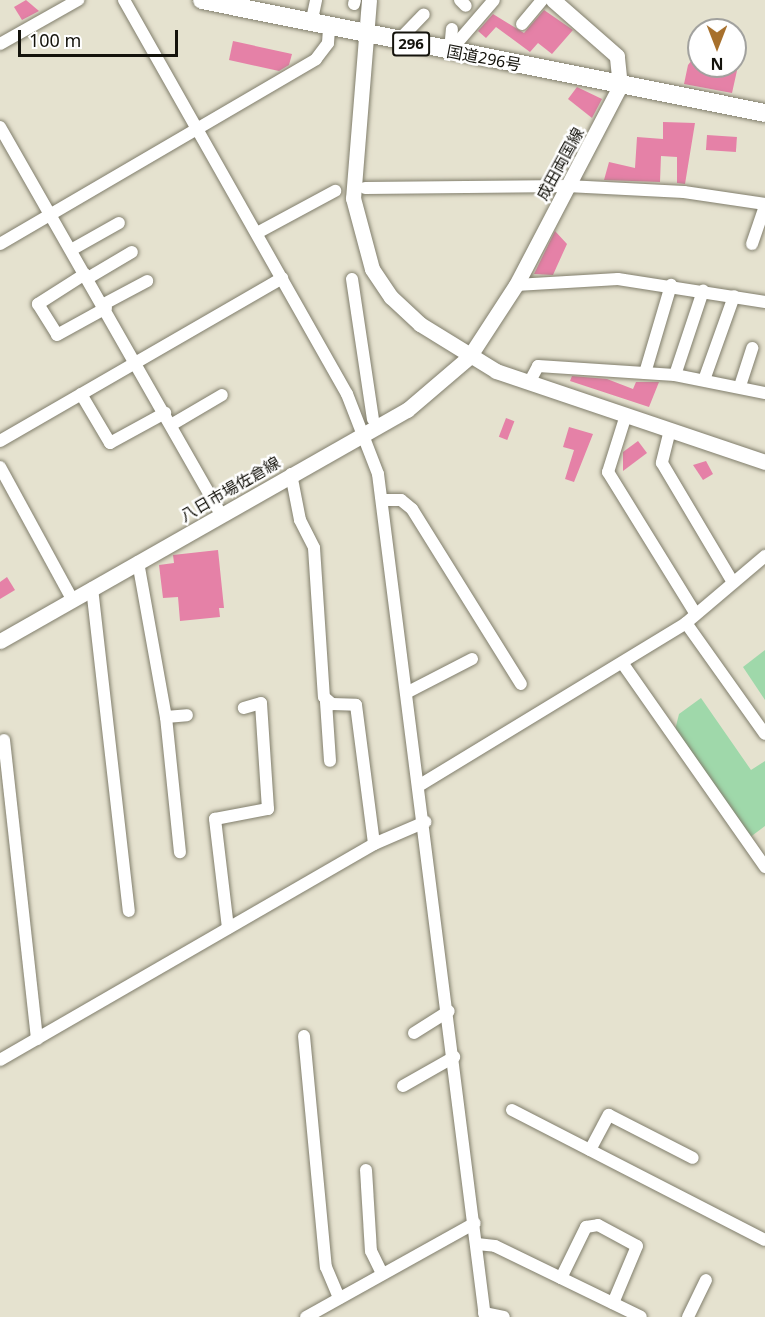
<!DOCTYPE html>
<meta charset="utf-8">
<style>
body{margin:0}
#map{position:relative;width:765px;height:1317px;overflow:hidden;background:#e5e2cf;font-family:"Noto Sans","Noto Sans JP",sans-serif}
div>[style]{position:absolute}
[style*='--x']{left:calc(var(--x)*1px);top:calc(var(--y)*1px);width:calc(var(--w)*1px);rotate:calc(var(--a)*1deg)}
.green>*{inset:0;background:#9fd8aa}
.building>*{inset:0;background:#e581a7;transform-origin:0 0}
.roads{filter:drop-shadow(0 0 2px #817e6c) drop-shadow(0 0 2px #817e6c)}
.minor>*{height:12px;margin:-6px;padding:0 6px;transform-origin:6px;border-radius:6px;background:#fff}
.major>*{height:15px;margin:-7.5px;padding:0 7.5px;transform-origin:7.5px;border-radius:7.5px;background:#fff}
.highway>*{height:18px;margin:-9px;padding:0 9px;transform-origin:9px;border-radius:9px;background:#fff}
span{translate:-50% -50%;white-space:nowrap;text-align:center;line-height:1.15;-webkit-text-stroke:5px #fff;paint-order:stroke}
.shield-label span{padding:2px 4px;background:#fff;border:2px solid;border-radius:4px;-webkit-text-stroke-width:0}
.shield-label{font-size:15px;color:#14130c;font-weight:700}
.street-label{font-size:16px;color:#14130c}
.north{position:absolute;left:687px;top:18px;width:60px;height:60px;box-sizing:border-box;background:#fff;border:2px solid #a1a19e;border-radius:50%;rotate:180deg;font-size:16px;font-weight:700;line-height:24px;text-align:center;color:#14130c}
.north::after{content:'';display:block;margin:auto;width:21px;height:27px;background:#a7702c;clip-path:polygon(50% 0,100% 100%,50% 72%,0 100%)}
.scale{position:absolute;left:18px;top:30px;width:160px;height:27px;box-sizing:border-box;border:3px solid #14130c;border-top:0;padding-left:8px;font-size:18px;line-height:21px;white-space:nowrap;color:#14130c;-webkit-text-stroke:4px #fff;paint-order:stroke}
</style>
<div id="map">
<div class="green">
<i style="clip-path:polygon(765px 650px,765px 700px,743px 667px)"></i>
<i style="clip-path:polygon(701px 698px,751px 770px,765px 761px,765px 826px,749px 838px,674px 734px,679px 714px)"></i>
</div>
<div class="building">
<i style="clip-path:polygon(26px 0,39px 11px,22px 20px,14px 7px)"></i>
<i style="clip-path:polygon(544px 10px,573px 30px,552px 54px,538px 43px,530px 52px,496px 27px,486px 38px,478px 31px,493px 14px,524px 33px)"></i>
<i style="clip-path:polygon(233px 41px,292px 54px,289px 65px,279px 71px,229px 60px)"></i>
<i style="clip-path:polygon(699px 51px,699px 66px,738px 66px,732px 93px,684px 84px,688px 65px)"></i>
<i style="clip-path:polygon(577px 87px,602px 99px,592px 118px,568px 99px)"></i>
<i style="clip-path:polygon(663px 122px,695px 123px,685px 184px,677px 183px,677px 157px,661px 156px,660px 182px,604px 180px,609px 162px,635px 168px,637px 137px,663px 139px)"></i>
<i style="left:707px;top:135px;width:30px;height:15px;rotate:4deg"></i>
<i style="clip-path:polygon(555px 231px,567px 244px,557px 266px,553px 275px,534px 274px)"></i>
<i style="clip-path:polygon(572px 376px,607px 379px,633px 389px,636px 382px,659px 382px,649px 407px,570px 381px)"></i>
<i style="left:506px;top:418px;width:9px;height:20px;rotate:21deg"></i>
<i style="clip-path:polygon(569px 427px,593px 434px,574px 482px,565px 479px,574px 450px,563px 447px)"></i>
<i style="clip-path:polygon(638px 441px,647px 453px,623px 471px,623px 452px)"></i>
<i style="clip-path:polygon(706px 461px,713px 474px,703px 480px,693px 465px)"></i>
<i style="clip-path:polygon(218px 550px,224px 608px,219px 608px,220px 617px,180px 621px,178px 597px,163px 598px,159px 565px,174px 563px,173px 555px)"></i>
<i style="clip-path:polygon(7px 577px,15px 590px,0 599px,0 582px)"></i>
</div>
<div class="roads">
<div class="minor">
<i style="--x:124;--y:0;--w:453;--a:60.5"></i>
<i style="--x:347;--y:394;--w:86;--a:68.8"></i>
<i style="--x:378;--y:474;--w:850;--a:82.77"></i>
<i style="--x:460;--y:0;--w:8;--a:45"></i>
<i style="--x:354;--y:4;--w:4;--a:-76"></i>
<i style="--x:311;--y:24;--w:25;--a:-78"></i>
<i style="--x:522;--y:24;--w:31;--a:-50"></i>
<i style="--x:398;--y:41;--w:37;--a:-46"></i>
<i style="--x:0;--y:44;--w:90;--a:-29.4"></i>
<i style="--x:450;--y:51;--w:67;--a:-49.2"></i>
<i style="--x:450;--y:51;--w:22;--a:-85"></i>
<i style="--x:0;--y:127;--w:446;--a:60.3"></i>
<i style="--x:365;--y:188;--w:202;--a:-0.6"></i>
<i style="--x:567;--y:186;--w:117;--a:2.9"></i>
<i style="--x:684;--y:192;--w:82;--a:8.4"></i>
<i style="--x:257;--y:233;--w:89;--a:-28.3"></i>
<i style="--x:0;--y:244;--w:366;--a:-30.3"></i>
<i style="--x:316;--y:59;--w:20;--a:-53"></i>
<i style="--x:328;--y:43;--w:15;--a:-86"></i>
<i style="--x:752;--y:244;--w:40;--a:-71.1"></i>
<i style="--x:71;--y:250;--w:55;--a:-29.4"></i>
<i style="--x:85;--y:274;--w:56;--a:147.4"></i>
<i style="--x:38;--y:304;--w:36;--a:58"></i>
<i style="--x:57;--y:335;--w:56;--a:-28.9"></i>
<i style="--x:88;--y:278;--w:51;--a:-30.6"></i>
<i style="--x:352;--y:279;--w:142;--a:81.5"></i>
<i style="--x:516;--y:285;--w:102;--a:-3.4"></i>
<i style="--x:618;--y:279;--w:149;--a:8.9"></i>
<i style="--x:104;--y:304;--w:49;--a:-28.1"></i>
<i style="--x:645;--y:373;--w:92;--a:-73.5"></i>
<i style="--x:675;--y:375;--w:89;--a:-71.6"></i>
<i style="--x:704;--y:380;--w:89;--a:-70.3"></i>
<i style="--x:529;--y:383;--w:19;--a:-62"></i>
<i style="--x:538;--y:366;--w:137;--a:3.8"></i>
<i style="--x:675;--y:375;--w:92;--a:11.3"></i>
<i style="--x:740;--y:386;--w:40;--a:-72"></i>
<i style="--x:81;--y:394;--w:57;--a:59.4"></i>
<i style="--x:110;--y:443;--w:63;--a:-28.6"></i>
<i style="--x:626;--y:415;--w:60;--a:107.5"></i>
<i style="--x:608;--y:472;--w:163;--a:58.3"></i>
<i style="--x:171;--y:425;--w:59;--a:-30.5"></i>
<i style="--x:670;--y:430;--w:34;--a:104"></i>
<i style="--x:662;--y:463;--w:137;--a:59.3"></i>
<i style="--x:0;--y:441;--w:326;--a:-30"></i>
<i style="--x:0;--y:467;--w:150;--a:61.4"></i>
<i style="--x:291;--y:474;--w:47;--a:78.9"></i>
<i style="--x:300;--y:520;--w:31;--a:63"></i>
<i style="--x:314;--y:548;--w:149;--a:86.2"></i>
<i style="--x:324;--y:697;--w:11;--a:41"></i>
<i style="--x:332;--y:704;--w:24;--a:2"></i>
<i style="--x:356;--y:705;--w:140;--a:82.6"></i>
<i style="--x:384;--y:500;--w:17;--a:0"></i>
<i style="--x:401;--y:500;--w:14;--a:39"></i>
<i style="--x:412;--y:509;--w:206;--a:58.1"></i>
<i style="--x:138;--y:562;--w:158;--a:79.8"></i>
<i style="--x:166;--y:717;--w:136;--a:84.1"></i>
<i style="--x:92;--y:588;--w:325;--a:83.5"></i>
<i style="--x:686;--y:623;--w:136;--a:54.6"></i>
<i style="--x:623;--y:664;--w:248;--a:55"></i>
<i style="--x:408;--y:692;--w:72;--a:-27.3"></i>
<i style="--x:326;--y:702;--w:59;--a:86.1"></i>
<i style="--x:166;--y:717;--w:21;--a:-5"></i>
<i style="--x:4;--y:740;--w:301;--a:83.7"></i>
<i style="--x:420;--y:785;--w:311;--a:-31.3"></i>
<i style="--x:686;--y:623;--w:104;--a:-40.3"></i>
<i style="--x:228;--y:928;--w:110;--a:-96.8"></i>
<i style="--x:215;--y:819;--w:54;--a:-10.7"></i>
<i style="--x:268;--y:809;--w:106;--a:-93.8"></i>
<i style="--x:261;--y:703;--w:18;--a:164"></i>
<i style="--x:414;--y:1033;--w:41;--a:-32.2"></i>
<i style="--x:304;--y:1036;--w:232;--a:84.6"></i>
<i style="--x:326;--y:1267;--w:34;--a:67"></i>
<i style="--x:0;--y:1060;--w:432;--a:-30"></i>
<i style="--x:374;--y:844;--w:56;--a:-23.3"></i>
<i style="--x:403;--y:1086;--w:59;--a:-29.6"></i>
<i style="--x:512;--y:1110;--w:284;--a:27.2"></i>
<i style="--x:590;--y:1150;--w:40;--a:-62"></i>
<i style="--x:609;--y:1115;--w:94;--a:27.1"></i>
<i style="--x:366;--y:1170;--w:81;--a:86.5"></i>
<i style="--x:371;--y:1251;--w:25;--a:64"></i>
<i style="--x:477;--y:1244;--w:18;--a:6"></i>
<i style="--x:495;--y:1246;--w:162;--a:25.9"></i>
<i style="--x:561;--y:1278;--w:57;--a:-63.9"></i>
<i style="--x:586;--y:1227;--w:12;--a:-9"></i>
<i style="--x:598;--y:1225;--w:44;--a:28.3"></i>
<i style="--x:637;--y:1246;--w:62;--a:112.8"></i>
<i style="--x:484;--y:1313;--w:20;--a:11"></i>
<i style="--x:306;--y:1317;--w:193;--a:-29.1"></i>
<i style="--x:688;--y:1317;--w:41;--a:-64.1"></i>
</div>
<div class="major">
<i style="--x:369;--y:0;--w:199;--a:94.6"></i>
<i style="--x:353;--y:198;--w:73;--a:75"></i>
<i style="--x:372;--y:269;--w:34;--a:56"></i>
<i style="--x:391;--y:297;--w:40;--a:43"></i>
<i style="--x:420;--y:324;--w:89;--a:31.7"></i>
<i style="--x:496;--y:371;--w:284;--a:18.7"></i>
<i style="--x:0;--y:641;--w:468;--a:-29.6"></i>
<i style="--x:407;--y:410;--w:82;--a:-40.5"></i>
<i style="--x:469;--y:357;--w:86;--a:-56.9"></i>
<i style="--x:516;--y:285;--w:225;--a:-62.4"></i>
<i style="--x:620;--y:86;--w:30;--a:-96"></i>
<i style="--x:617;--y:56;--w:85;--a:-138.8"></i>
</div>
<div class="highway">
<i style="--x:202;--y:0;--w:574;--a:11.35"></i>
</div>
</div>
<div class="shield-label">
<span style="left:411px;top:44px">296</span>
</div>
<div class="street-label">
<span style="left:484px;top:58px;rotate:11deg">国道296号</span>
<span style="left:560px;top:164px;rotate:-61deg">成田両国線</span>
<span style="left:230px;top:489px;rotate:-30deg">八日市場佐倉線</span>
</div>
<div class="north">N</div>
<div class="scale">100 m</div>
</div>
